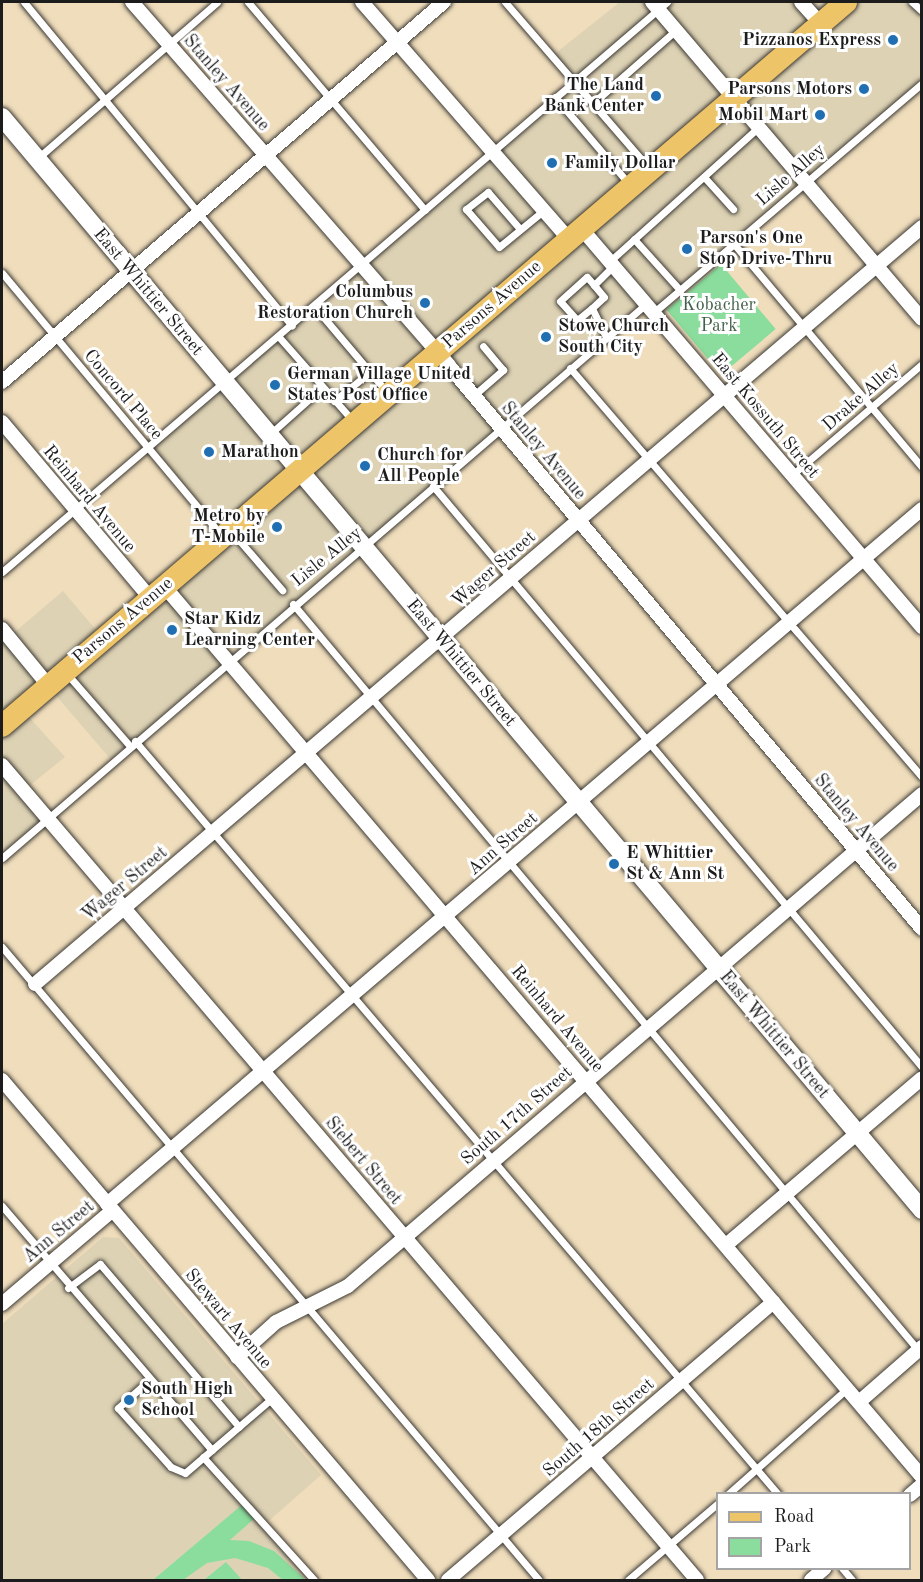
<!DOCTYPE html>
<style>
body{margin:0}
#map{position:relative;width:923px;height:1582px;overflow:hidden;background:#efddbc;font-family:"Old Standard TT",serif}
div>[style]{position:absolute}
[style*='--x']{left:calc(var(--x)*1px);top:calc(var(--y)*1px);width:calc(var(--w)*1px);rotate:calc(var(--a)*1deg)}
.built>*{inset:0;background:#ddd2b4}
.green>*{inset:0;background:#8bdd9d;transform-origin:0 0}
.roads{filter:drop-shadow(0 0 2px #3c3934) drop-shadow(0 0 2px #3c3934)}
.service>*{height:7px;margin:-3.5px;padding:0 3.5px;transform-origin:3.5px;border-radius:3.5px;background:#fff}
.minor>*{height:14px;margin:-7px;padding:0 7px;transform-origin:7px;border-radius:7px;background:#fff}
.tertiary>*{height:18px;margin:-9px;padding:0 9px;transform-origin:9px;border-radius:9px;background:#fff}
.primary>*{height:22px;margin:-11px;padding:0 11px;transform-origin:11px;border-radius:11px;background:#eec469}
.dots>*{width:16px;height:16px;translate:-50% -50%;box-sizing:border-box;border:3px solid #fff;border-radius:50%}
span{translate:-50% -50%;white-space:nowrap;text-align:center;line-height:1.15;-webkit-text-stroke:6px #fff;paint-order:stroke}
.poi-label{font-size:18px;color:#1c1c1c;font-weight:700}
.right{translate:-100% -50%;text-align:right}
.left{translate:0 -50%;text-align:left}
.street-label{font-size:18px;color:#1c1c1c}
.park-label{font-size:18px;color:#436049}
.frame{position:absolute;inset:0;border:3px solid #1c1c1c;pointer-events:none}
.legend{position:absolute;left:716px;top:1492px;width:195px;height:78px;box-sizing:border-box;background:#fff;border:2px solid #a4a4a4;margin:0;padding:8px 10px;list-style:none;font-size:18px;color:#1c1c1c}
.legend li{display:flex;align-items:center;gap:12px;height:30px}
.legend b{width:30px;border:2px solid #a4a4a4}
</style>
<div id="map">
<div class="built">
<i style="clip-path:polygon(620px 2px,657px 2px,664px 10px,674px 2px,921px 2px,921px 86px,667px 310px,658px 313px,648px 301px,113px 762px,47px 685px,20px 707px,65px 757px,24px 790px,52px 822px,2px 863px,2px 627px,10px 636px,63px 591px,102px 637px,223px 536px,150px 450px,575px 83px,552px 56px)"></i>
<i style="clip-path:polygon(103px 1237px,119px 1238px,321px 1475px,263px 1526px,309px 1580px,2px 1580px,2px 1324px)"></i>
</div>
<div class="green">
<i style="left:721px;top:264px;width:85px;height:71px;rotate:50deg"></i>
<i style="clip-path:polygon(243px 1504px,255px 1518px,230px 1540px,249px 1541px,274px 1551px,306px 1580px,283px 1580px,268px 1568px,235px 1558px,207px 1563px,183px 1580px,153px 1580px)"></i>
<i style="clip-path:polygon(226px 1562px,242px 1580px,204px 1580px)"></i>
</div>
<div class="roads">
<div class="service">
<i style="--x:24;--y:2;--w:420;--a:50.4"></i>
<i style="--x:248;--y:2;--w:273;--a:49.6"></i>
<i style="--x:505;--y:2;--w:218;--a:49.1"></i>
<i style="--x:912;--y:2;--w:13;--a:42"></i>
<i style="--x:555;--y:97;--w:114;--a:49.6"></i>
<i style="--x:593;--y:103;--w:111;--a:-41.3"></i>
<i style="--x:39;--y:157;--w:236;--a:-41"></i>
<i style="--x:705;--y:178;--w:42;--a:47.9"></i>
<i style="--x:520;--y:229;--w:49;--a:-130.9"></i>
<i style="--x:488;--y:192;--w:28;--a:142"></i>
<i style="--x:466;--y:209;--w:50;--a:49"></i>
<i style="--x:499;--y:247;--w:58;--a:-39.4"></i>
<i style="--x:634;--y:239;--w:69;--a:48"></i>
<i style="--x:734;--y:244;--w:292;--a:49.9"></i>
<i style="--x:610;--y:261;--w:200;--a:-42"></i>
<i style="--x:2;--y:273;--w:341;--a:50.1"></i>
<i style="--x:314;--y:306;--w:113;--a:49.7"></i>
<i style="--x:592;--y:308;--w:19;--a:141"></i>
<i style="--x:577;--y:320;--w:25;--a:-132"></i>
<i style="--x:560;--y:301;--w:36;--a:-42"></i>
<i style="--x:587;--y:277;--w:11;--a:49"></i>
<i style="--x:653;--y:313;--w:354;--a:-40.5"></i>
<i style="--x:279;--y:337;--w:112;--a:48.6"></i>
<i style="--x:606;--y:337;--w:32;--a:-116"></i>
<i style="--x:592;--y:308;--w:16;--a:-43"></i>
<i style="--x:604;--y:297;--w:16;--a:-130"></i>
<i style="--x:594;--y:285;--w:27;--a:-45"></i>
<i style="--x:570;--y:368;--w:540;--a:49.28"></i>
<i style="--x:473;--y:396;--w:40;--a:-41"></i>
<i style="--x:503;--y:370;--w:31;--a:-130"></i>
<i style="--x:334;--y:401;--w:46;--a:-38.9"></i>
<i style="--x:270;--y:434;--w:62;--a:-41.7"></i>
<i style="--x:792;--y:475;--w:171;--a:-40.5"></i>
<i style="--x:433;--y:486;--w:759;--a:49.91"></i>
<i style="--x:232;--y:532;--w:77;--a:49.2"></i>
<i style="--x:2;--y:572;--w:876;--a:-40.6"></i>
<i style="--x:293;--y:604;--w:973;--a:50.04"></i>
<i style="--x:68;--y:675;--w:94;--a:48.9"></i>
<i style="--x:135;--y:741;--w:990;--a:49.51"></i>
<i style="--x:2;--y:858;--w:850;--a:-40.7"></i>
<i style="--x:2;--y:947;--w:830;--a:49.69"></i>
<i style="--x:2;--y:1206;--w:322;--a:49.3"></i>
<i style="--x:68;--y:1288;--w:40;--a:-37"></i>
<i style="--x:100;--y:1264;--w:214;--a:49.5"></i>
<i style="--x:149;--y:1380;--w:42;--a:137.9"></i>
<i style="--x:118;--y:1408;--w:79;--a:48.1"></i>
<i style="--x:171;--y:1467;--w:15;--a:23"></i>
<i style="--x:185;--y:1473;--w:113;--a:-40.7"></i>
<i style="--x:203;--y:1457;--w:166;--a:47.9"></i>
<i style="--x:728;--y:1494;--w:160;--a:-41.5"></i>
<i style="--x:842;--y:1568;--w:16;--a:50"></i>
<i style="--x:628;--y:1580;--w:118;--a:-40.5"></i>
</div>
<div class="minor">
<i style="--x:132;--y:2;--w:483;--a:48.9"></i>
<i style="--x:449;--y:366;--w:735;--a:49.96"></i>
<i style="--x:362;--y:2;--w:315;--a:48.9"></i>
<i style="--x:652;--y:2;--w:416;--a:49.6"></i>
<i style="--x:801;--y:2;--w:28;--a:48"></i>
<i style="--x:581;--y:228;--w:525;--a:49.48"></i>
<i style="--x:2;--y:382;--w:583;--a:-40.69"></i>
<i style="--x:2;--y:422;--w:230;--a:49.9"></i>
<i style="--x:164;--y:586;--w:1170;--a:49.61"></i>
<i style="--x:2;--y:629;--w:72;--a:50.6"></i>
<i style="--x:2;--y:765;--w:1071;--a:49.54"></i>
<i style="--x:35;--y:984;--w:1166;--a:-40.48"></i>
<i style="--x:2;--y:1080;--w:657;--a:49.57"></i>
<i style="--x:107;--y:1204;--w:1071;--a:-40.46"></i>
<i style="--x:726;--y:1245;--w:257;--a:-40.4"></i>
<i style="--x:2;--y:1304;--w:145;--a:-40.3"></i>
<i style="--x:237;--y:1357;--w:52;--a:-41.9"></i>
<i style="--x:276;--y:1322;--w:80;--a:-26.6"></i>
<i style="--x:348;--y:1286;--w:756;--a:-40.6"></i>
<i style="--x:859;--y:1402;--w:84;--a:-41.1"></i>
<i style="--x:910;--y:1495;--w:16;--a:-40"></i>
<i style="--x:448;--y:1580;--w:428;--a:-40.5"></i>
<i style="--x:811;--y:1580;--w:18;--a:-41"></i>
</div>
<div class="tertiary">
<i style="--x:2;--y:117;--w:1429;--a:49.91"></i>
</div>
<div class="primary">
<i style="--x:2;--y:726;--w:1112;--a:-40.62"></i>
</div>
</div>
<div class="dots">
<i style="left:893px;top:40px;background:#1f6fb2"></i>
<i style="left:864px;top:89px;background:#1f6fb2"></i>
<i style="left:656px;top:96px;background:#1f6fb2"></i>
<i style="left:820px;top:115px;background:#1f6fb2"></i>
<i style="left:552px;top:163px;background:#1f6fb2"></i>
<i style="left:687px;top:249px;background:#1f6fb2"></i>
<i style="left:425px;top:303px;background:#1f6fb2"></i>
<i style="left:546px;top:337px;background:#1f6fb2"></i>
<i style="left:275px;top:385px;background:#1f6fb2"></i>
<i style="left:209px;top:452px;background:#1f6fb2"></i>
<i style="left:365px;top:466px;background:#1f6fb2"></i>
<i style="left:277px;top:527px;background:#1f6fb2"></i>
<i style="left:172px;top:630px;background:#1f6fb2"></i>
<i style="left:614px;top:864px;background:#1f6fb2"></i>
<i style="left:129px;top:1400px;background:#1f6fb2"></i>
</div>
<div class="poi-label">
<span class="right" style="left:881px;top:40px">Pizzanos Express</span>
<span class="right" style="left:644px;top:96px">The Land<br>Bank Center</span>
<span class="right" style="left:852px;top:89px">Parsons Motors</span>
<span class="right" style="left:808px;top:115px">Mobil Mart</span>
<span class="left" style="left:564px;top:163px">Family Dollar</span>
<span class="left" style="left:699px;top:249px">Parson's One<br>Stop Drive-Thru</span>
<span class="right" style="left:413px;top:303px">Columbus<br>Restoration Church</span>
<span class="left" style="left:558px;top:337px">Stowe Church<br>South City</span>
<span class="left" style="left:287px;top:385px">German Village United<br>States Post Office</span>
<span class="left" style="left:221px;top:452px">Marathon</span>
<span class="left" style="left:377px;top:466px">Church for<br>All People</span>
<span class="right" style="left:265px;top:527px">Metro by<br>T-Mobile</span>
<span class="left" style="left:184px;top:630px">Star Kidz<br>Learning Center</span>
<span class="left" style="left:626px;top:864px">E Whittier<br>St &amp; Ann St</span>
<span class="left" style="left:141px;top:1400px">South High<br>School</span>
</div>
<div class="street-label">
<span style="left:226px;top:83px;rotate:49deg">Stanley Avenue</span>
<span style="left:791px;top:175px;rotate:-41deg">Lisle Alley</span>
<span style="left:148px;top:292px;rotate:50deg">East Whittier Street</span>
<span style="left:492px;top:305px;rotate:-41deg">Parsons Avenue</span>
<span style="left:123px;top:395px;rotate:50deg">Concord Place</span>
<span style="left:861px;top:397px;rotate:-41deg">Drake Alley</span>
<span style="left:765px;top:416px;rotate:50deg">East Kossuth Street</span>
<span style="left:543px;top:451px;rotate:50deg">Stanley Avenue</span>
<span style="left:89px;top:499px;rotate:50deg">Reinhard Avenue</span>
<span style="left:327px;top:557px;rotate:-39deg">Lisle Alley</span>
<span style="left:494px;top:569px;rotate:-41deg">Wager Street</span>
<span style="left:123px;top:621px;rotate:-40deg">Parsons Avenue</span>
<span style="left:461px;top:663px;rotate:50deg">East Whittier Street</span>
<span style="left:856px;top:823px;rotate:50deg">Stanley Avenue</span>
<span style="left:503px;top:844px;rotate:-41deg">Ann Street</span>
<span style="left:125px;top:884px;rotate:-40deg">Wager Street</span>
<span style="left:557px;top:1019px;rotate:50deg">Reinhard Avenue</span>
<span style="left:774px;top:1035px;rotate:50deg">East Whittier Street</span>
<span style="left:517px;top:1116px;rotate:-41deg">South 17th Street</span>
<span style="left:363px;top:1161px;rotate:50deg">Siebert Street</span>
<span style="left:59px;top:1232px;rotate:-40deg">Ann Street</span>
<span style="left:228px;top:1319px;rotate:50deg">Stewart Avenue</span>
<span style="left:599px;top:1428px;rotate:-41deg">South 18th Street</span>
</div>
<div class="park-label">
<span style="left:719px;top:316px">Kobacher<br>Park</span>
</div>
<div class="frame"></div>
<ul class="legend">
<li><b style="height:8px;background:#eec469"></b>Road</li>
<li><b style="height:16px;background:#8bdd9d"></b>Park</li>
</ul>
</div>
